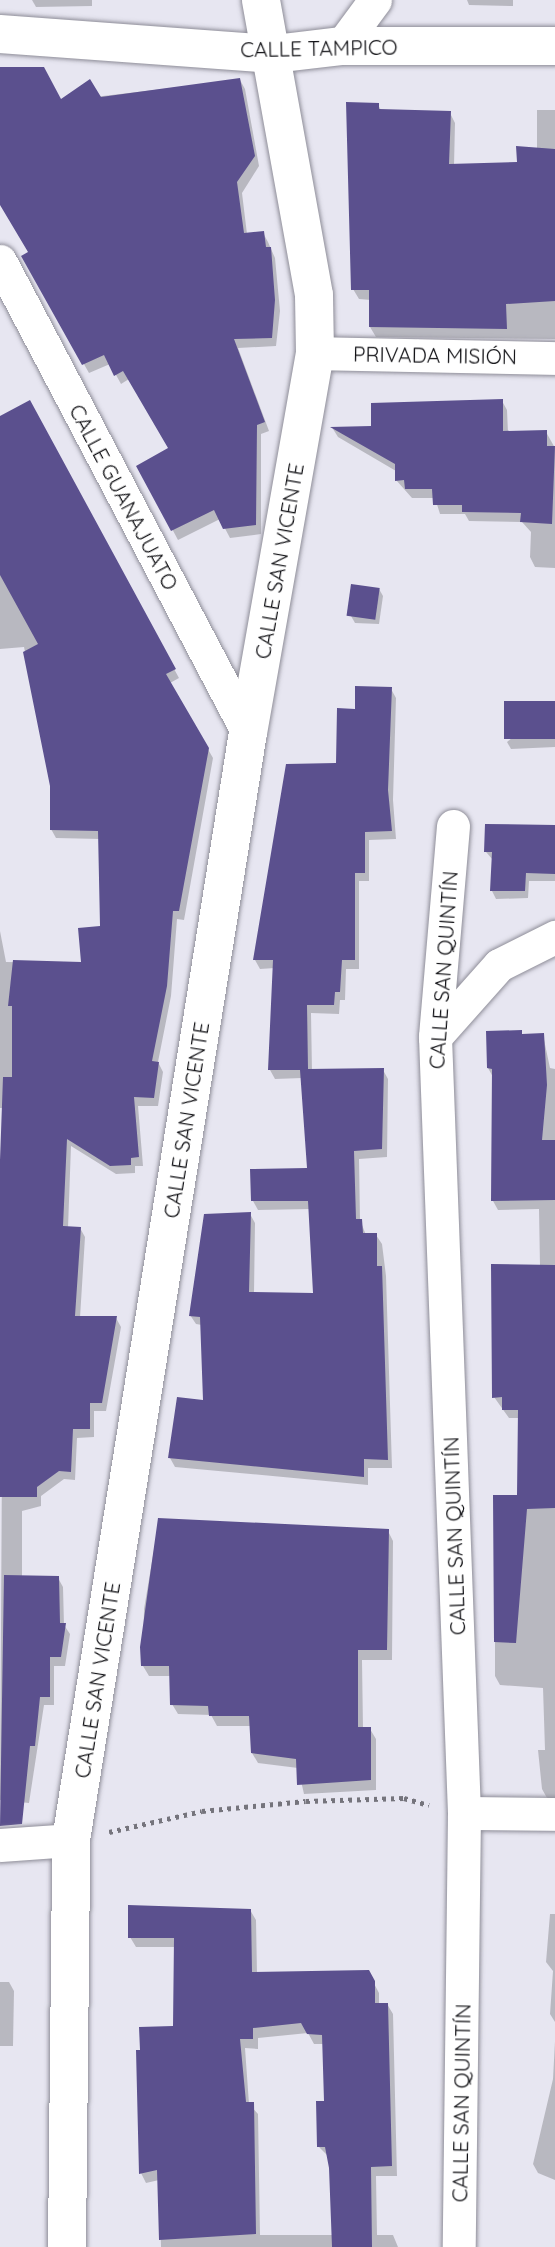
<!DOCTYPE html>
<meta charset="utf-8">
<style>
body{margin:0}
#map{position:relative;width:555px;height:2247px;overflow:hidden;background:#e7e6f1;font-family:Quicksand,sans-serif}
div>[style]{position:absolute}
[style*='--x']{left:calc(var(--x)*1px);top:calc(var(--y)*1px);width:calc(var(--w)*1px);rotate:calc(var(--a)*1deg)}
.shadow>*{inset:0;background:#0003}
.building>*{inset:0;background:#5b508e;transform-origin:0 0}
.path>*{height:4.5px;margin-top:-2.25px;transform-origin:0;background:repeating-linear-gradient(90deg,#75747c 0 3.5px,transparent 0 8.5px)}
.roads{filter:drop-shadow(0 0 2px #8e8d98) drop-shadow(0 0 2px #8e8d98)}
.minor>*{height:33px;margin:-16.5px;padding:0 16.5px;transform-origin:16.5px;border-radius:16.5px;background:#fff}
.tertiary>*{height:38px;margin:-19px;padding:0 19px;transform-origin:19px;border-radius:19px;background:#fff}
span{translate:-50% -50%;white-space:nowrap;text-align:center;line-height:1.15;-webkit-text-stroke:7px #fff;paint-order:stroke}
.street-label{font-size:21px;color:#101014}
</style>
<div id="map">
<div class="shadow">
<i style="clip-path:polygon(32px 0,92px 0,92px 6px,36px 7px)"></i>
<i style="clip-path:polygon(467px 0,513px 0,513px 6px,469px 5px)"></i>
<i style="clip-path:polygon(0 69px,60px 101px,240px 80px,245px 89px,259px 166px,242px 193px,247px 234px,263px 233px,268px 242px,275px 258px,280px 311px,276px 346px,238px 348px,269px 431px,261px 434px,261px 534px,230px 538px,220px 519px,178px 540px,139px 467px,170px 449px,129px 379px,121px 384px,110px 364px,89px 373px,23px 257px,30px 253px,0 202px)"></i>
<i style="clip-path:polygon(378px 105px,381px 110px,450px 113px,455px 123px,454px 166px,519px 164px,537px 149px,537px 110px,555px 110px,555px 339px,376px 337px,370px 327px,371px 300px,359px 299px,353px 289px)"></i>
<i style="clip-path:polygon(502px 401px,507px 410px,508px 433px,546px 432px,555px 448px,555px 568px,535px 567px,530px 557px,531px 532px,522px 522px,469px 521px,465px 514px,440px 514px,435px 498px,412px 498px,396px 480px,396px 471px,338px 437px,333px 429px,373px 428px)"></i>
<i style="clip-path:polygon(29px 402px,179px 678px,170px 683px,213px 758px,184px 920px,177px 919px,171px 996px,158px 1062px,163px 1072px,158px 1106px,138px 1106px,143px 1166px,135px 1166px,135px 1173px,116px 1174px,71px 1146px,68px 1228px,80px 1228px,85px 1237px,80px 1318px,116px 1318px,121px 1327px,106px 1411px,94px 1411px,94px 1437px,77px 1438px,75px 1480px,64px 1479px,41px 1496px,41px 1506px,22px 1511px,22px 1577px,58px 1578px,63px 1587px,64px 1625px,70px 1634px,65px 1666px,54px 1666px,54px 1705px,44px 1705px,29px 1803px,0 1800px,4px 1108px,0 1108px,0 931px,6px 962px,83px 963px,102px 928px,100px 839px,56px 838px,51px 829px,52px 786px,24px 647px,0 649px,0 417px)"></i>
<i style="clip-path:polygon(379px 589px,383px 596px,379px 624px,355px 623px,351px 616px)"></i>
<i style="clip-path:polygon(391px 689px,396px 698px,393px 800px,396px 839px,369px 840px,369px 881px,359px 881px,359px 969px,346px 969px,345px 1000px,340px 1000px,339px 1014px,311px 1013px,312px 1071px,383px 1070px,388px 1079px,387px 1157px,359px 1159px,360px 1220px,366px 1235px,376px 1235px,382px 1244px,386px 1276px,392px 1468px,368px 1468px,368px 1485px,175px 1467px,170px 1458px,205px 1402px,202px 1325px,196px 1324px,190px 1315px,250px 1214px,255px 1223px,254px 1293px,315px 1295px,311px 1209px,258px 1210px,253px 1201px,309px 1170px,302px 1078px,275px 1079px,270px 1070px,275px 968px,260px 969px,255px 960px,338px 765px,356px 710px)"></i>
<i style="clip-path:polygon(555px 702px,555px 747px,511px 749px,507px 742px)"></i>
<i style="clip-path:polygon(555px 827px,555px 881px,529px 881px,528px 898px,496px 899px,492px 891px,493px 860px,486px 852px)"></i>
<i style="clip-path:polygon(488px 1033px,543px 1035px,550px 1068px,555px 1069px,555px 1798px,547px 1798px,542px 1789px,538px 1750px,545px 1750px,543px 1688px,500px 1685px,495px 1676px,495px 1496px,519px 1496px,520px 1418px,509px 1418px,494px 1397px,540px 1267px,539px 1209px,498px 1210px,493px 1201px,493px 1077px,488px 1068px)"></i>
<i style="clip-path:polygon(159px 1520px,388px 1531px,393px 1541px,392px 1660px,362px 1660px,363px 1729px,370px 1729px,376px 1739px,376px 1790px,304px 1794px,298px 1768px,258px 1763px,252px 1753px,251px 1726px,217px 1726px,211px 1715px,178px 1714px,172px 1704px,171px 1676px,149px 1676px,143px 1666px,144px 1609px)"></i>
<i style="clip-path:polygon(evenodd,250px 1910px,256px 1920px,257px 1974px,368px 1972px,379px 1993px,379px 2005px,387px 2004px,393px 2014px,397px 2176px,376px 2176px,377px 2235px,393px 2235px,398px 2247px,161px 2247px,159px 2180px,146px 2183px,141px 2173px,175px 2028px,176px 1947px,136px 1947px,130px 1937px,250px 1910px,308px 2033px,314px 2044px,324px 2044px,325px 2103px,319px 2147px,329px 2157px,334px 2235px,260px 2235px,258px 2114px,249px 2104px,245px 2048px,258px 2049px,258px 2038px,308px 2033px)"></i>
<i style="clip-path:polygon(550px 1914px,555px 1914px,555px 2022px,550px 2014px,553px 1971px,546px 1962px)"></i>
<i style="clip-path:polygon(0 1982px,9px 1982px,14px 1991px,13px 2046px,0 2046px)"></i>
<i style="clip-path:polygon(555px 2041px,555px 2180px,538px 2173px,533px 2164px,553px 2079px)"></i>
</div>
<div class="building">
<i style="clip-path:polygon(0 67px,44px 67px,61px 99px,90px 79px,101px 97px,240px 78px,255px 156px,237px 182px,244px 233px,264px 231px,266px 247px,271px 247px,275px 300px,272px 338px,234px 339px,265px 422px,257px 425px,256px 525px,223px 529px,214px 510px,171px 531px,136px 466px,168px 448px,123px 371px,114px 376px,104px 355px,82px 365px,21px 256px,28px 252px,0 205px)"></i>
<i style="clip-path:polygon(346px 102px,379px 103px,379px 109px,451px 111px,449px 164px,517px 162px,516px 146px,555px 149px,555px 301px,506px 304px,507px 329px,369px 327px,369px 290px,351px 290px)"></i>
<i style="clip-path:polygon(503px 399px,503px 431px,547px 430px,547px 446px,555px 446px,552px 524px,520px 522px,521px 513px,462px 512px,462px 505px,433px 505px,432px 489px,405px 489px,404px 480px,395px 481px,395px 464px,330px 427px,371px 426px,371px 403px)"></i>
<i style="clip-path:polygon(30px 400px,176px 669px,166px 674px,209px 748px,179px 911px,173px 911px,167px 986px,152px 1061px,159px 1062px,154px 1098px,134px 1097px,139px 1157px,131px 1158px,131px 1165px,110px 1166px,67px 1139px,63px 1226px,81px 1227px,75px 1316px,117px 1316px,102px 1403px,90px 1403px,90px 1429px,73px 1429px,71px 1472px,59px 1471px,37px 1487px,37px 1497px,0 1497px,0 1160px,3px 1077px,12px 1077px,12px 1006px,8px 1006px,13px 960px,81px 962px,78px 928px,100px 926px,98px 831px,50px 830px,50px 786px,23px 652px,38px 644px,0 575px,0 416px)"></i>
<i style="left:351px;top:584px;width:29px;height:32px;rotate:8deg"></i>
<i style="clip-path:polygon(355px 686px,392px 687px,388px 790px,392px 831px,365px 832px,365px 873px,355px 873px,355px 960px,342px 960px,340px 992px,335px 992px,334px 1005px,307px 1005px,308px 1069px,384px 1068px,382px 1149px,354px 1151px,356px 1219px,362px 1219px,363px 1233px,377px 1233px,377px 1266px,382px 1266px,388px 1460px,364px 1459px,364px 1477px,168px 1458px,177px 1397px,203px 1400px,200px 1317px,189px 1316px,204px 1214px,251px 1212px,249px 1292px,313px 1293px,308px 1201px,251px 1201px,250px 1169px,307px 1168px,300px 1070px,268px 1070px,273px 960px,253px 960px,286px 764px,336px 763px,337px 708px,355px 709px)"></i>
<i style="left:555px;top:701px;width:38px;height:51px;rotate:90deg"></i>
<i style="clip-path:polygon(485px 824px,555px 825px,555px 874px,526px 873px,525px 891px,490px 891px,492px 852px,484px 852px)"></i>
<i style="clip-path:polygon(522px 1030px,522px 1034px,544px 1033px,547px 1085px,542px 1140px,555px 1140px,555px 1200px,491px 1201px,492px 1069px,487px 1068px,486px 1031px)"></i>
<i style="clip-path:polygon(491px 1264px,555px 1265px,555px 1508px,527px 1509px,516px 1643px,494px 1642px,493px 1495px,517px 1495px,518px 1410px,502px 1410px,502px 1397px,492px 1398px)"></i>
<i style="clip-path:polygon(158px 1518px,389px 1529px,387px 1650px,358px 1650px,358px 1727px,371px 1727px,371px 1780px,297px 1785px,296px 1759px,251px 1753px,249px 1716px,209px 1716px,208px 1706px,170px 1705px,169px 1666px,141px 1666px,140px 1647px)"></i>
<i style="clip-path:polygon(4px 1575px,59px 1576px,60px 1623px,66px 1623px,61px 1657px,50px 1657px,50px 1697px,40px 1697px,35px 1746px,30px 1746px,22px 1824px,0 1826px)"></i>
<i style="clip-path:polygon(128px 1905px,251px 1909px,252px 1972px,369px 1970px,375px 1981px,375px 2003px,388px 2003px,392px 2166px,371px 2167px,372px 2247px,332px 2247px,329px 2168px,325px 2147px,317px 2147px,316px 2101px,324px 2101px,322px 2035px,307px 2034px,301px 2023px,253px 2028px,253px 2039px,240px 2039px,246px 2102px,254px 2102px,256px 2234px,159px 2240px,157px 2170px,139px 2174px,136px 2050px,140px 2050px,139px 2027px,173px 2026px,174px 1938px,128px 1938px)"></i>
</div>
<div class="path">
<i style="--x:109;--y:1832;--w:95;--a:-12.7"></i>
<i style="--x:202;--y:1811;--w:104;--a:-5.5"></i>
<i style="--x:306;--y:1801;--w:98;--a:-1.8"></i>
<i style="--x:404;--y:1798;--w:26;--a:16"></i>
</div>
<div class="roads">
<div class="minor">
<i style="--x:341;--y:46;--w:57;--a:-53.5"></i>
<i style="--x:0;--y:261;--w:533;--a:62.28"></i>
<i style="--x:315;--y:353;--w:240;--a:1.2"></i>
<i style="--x:453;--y:826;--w:212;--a:94.9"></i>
<i style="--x:435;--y:1037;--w:777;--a:87.86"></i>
<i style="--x:464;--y:1813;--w:434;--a:90.7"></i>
<i style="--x:435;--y:1037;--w:96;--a:-48.4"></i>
<i style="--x:499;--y:965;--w:63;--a:-26.6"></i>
<i style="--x:464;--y:1813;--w:91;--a:0.6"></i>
<i style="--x:0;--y:1845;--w:71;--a:-4"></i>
</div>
<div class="tertiary">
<i style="--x:0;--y:34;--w:275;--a:4.2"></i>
<i style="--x:274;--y:54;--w:67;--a:-6.8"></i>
<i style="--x:341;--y:46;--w:214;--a:0"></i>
<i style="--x:67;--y:2247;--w:407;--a:-89.4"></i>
<i style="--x:71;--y:1840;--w:1121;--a:-80.92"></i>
<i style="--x:248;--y:733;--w:386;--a:-80"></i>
<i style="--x:315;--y:353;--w:58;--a:-91"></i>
<i style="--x:314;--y:295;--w:300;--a:-100.2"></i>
</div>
</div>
<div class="street-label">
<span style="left:319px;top:48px;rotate:-1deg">CALLE TAMPICO</span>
<span style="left:435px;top:355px;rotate:1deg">PRIVADA MISIÓN</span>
<span style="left:124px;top:497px;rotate:62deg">CALLE GUANAJUATO</span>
<span style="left:279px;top:561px;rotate:-80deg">CALLE SAN VICENTE</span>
<span style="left:443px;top:970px;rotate:-86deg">CALLE SAN QUINTÍN</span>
<span style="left:186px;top:1120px;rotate:-81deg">CALLE SAN VICENTE</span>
<span style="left:454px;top:1536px;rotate:-92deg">CALLE SAN QUINTÍN</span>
<span style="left:97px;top:1680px;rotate:-81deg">CALLE SAN VICENTE</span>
<span style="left:461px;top:2103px;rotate:-89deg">CALLE SAN QUINTÍN</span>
</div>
</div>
